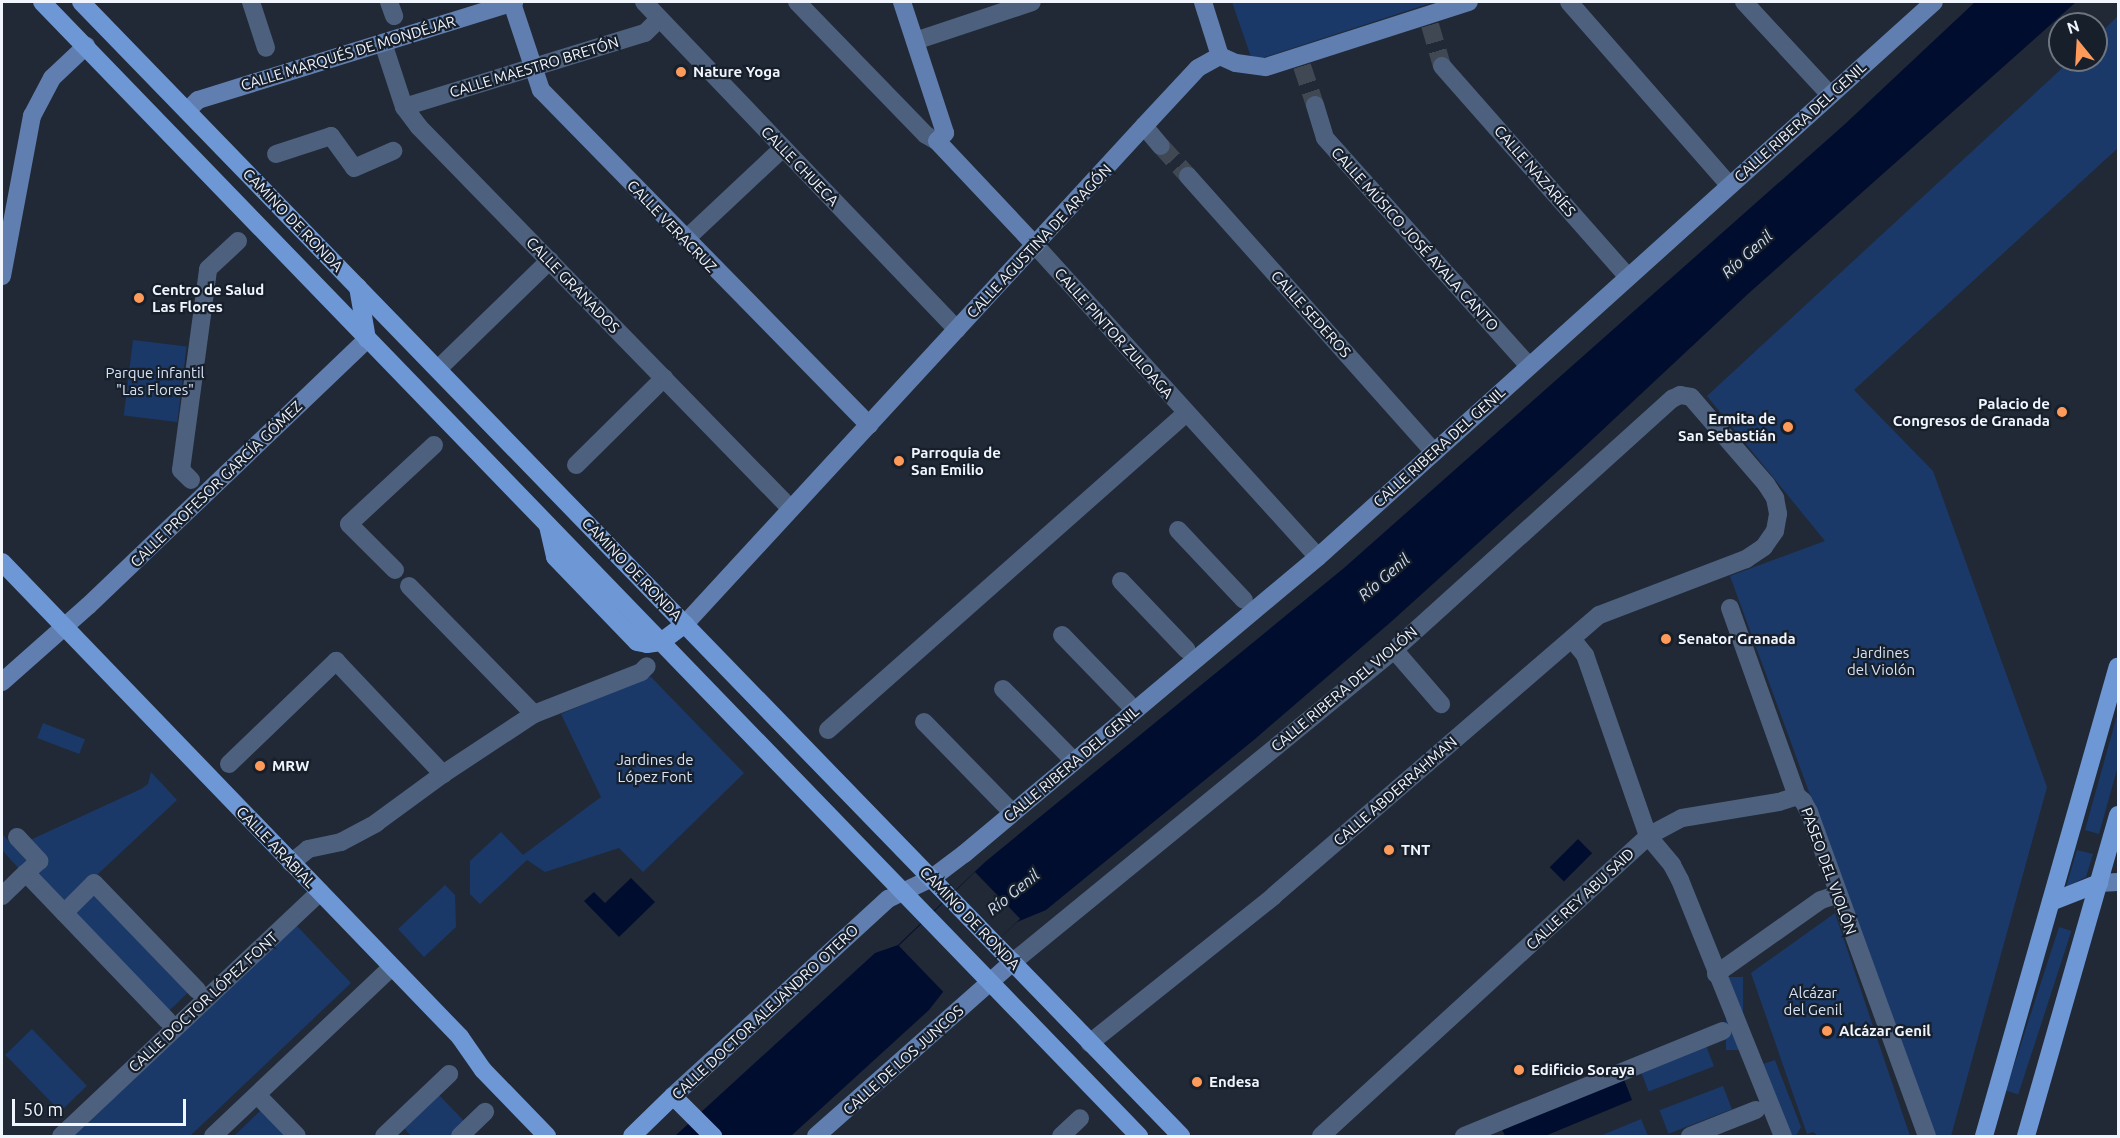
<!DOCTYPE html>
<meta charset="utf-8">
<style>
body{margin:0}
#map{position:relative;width:2120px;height:1138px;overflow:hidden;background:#212936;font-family:Ubuntu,sans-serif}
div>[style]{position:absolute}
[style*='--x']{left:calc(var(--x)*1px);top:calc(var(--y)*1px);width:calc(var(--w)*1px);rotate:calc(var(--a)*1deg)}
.green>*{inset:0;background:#1a3968;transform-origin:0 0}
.water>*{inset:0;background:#000d2f;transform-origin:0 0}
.pier>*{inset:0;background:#212936;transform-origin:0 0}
.street-tunnel>*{height:18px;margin-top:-9px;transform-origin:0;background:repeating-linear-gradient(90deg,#404854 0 18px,transparent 0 27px)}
.street>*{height:18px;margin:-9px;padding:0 9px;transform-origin:9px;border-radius:9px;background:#4d617f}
.secondary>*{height:18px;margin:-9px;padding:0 9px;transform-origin:9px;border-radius:9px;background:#607fb0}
.primary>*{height:18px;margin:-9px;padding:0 9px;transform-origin:9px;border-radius:9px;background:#6e97d6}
.dots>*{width:16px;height:16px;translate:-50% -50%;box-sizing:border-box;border:3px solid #171f2b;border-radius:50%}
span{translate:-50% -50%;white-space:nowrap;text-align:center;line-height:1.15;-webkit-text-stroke:4.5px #171f2b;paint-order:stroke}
.street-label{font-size:15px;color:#f0f5fe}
.poi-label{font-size:15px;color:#f0f5fe;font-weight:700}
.left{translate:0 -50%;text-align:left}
.right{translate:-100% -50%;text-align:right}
.park-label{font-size:15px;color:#d6e3f7}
.water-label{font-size:16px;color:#cfdcf0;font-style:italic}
.frame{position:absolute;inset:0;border:3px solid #f0f5fe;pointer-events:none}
.north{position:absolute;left:2048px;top:12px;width:60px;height:60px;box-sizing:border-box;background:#171f2b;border:2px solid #6e757f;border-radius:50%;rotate:342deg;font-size:16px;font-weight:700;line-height:24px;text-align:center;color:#f0f5fe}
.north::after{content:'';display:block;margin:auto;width:21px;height:27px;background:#ff9b5a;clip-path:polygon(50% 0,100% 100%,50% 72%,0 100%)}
.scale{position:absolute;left:12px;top:1099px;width:174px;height:27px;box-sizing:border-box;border:3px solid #f0f5fe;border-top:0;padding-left:8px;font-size:18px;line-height:21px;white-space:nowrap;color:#f0f5fe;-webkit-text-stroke:4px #171f2b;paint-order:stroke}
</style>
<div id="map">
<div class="green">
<i style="clip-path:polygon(1232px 2px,1434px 2px,1259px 59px,1251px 57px)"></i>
<i style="clip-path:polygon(2118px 16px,2118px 148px,1854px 390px,1933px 471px,2047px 787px,1951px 1136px,1935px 1136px,1730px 576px,1825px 541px,1707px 396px,2071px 60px,2096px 60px,2096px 37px)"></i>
<i style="left:133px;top:340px;width:54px;height:76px;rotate:7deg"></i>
<i style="clip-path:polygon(650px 676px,744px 773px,643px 872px,619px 848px,545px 872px,527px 860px,480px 904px,470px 894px,470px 861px,501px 832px,523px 855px,601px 797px,561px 714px)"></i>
<i style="clip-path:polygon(2118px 712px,2118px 766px,2099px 834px,2085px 830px)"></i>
<i style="left:43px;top:723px;width:45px;height:16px;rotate:21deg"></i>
<i style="clip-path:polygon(151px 772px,177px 800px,66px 904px,37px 874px,49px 862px,28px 841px,141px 789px,148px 784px)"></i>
<i style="clip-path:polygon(2px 834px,28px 862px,20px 870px,2px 850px)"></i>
<i style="clip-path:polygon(2077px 850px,2093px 854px,2086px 877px,2066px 887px)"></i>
<i style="clip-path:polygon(445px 885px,455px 895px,456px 927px,424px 957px,398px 929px)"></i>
<i style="left:95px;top:889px;width:139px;height:33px;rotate:46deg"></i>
<i style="clip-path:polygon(1835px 913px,1840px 928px,1910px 1136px,1818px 1136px,1813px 1132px,1807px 1134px,1751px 973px)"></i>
<i style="clip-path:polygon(296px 925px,351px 983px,190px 1136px,74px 1136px)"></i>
<i style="left:2059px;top:927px;width:13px;height:172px;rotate:18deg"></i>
<i style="left:1726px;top:977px;width:17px;height:73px"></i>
<i style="left:32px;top:1029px;width:79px;height:37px;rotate:46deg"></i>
<i style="left:1705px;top:1043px;width:25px;height:70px;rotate:69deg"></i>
<i style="clip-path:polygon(1775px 1060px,1801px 1127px,1796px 1136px,1789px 1136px,1760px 1065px)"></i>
<i style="left:1723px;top:1086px;width:25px;height:68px;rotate:69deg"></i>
<i style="clip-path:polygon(437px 1093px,466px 1123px,452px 1136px,411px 1136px,402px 1126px)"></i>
<i style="clip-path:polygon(262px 1109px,289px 1136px,234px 1136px)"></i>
<i style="clip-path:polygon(1641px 1119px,1648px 1136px,1600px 1136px)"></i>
</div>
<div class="water">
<i style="clip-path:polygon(1975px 2px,2076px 2px,1749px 293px,1580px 451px,1392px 621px,1255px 739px,1046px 910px,1017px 922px,943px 992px,929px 1010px,791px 1136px,675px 1136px,875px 953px,898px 945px,985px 862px,1344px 568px,1845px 124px)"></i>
<i style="left:1578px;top:839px;width:20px;height:40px;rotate:45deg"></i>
<i style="clip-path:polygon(631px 878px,655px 902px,619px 937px,584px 901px,594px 892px,605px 903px)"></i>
<i style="clip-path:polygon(1623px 1077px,1632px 1100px,1545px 1136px,1505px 1136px,1501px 1127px)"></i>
</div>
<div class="pier">
<i style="left:975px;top:872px;width:65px;height:106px;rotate:46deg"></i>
</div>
<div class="street-tunnel">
<i style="--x:1430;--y:25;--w:43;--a:73.7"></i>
<i style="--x:1302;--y:66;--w:41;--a:71.6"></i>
<i style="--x:1161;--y:146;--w:40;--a:48"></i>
</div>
<div class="street">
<i style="--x:251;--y:2;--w:48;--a:71.9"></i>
<i style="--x:389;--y:2;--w:15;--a:70"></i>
<i style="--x:644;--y:2;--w:453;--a:46.3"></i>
<i style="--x:797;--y:2;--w:185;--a:45.9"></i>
<i style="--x:926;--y:135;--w:13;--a:29"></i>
<i style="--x:1569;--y:2;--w:244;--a:48.8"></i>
<i style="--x:1744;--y:2;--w:127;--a:47.2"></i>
<i style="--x:915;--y:41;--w:123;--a:-18.4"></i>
<i style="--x:383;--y:43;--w:67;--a:71.8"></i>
<i style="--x:404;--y:107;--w:25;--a:53"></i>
<i style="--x:419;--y:127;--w:533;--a:45.76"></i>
<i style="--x:1442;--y:66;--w:281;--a:48.6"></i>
<i style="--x:1315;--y:105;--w:34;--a:73"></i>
<i style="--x:1325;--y:138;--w:306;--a:48.2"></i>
<i style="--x:404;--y:107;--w:252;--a:-17.1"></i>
<i style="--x:645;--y:33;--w:18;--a:-45"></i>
<i style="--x:1144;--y:126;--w:26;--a:50"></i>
<i style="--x:276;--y:154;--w:58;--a:-18.1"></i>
<i style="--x:331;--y:136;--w:39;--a:54"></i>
<i style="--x:354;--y:168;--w:43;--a:-23.6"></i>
<i style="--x:1188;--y:176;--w:370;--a:48.3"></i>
<i style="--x:686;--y:239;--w:133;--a:-43.2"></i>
<i style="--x:1035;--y:245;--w:421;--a:47.8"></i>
<i style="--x:438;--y:369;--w:156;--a:-44.2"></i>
<i style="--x:576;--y:465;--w:124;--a:-44.7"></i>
<i style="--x:191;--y:480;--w:14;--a:-135"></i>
<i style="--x:181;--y:470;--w:203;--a:-82.3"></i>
<i style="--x:208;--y:269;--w:41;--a:-43"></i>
<i style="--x:1178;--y:530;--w:96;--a:46.7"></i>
<i style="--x:395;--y:570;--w:65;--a:-135"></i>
<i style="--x:349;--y:524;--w:116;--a:-42.9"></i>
<i style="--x:1121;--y:581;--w:95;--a:46.3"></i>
<i style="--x:409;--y:586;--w:179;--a:45.7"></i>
<i style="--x:1730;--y:608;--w:200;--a:70.4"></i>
<i style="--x:1797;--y:796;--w:8;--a:40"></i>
<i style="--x:1803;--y:801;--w:13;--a:61"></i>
<i style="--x:1809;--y:812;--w:345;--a:70"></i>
<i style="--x:1062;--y:635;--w:95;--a:45.9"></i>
<i style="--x:1572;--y:639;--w:21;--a:51"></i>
<i style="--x:1585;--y:655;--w:192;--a:70.8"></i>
<i style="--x:1648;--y:836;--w:38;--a:50"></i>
<i style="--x:1672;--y:865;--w:17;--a:62"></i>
<i style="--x:1680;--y:880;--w:276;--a:68.1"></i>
<i style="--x:1396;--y:652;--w:69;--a:49.1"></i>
<i style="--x:1003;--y:689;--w:93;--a:45.4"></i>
<i style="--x:924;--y:722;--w:119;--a:45.7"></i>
<i style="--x:828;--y:730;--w:478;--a:-41.5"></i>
<i style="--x:229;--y:764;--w:149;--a:-43.9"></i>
<i style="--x:336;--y:661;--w:156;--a:46.6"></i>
<i style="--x:17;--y:837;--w:33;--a:47"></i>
<i style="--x:39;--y:861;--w:18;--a:137"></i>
<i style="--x:26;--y:873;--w:204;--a:46.2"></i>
<i style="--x:291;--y:863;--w:22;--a:-39"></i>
<i style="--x:308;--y:849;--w:34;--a:-12"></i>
<i style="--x:341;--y:842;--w:40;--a:-28"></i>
<i style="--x:376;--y:823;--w:83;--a:-36.2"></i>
<i style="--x:443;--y:774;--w:109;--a:-33.4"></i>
<i style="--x:534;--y:714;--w:115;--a:-21.4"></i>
<i style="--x:641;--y:672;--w:8;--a:-45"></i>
<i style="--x:2;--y:896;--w:33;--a:-44"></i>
<i style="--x:64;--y:913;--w:42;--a:-45"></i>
<i style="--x:94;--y:883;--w:149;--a:46.1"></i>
<i style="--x:1013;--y:962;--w:492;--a:-39.3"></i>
<i style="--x:1394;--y:650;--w:375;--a:-42.1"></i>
<i style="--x:1672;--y:399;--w:9;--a:-27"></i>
<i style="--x:1680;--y:395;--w:11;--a:10"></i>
<i style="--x:1691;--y:397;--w:115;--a:49.2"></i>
<i style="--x:1766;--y:484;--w:17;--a:57"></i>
<i style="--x:1775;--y:498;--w:16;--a:79"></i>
<i style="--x:1778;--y:514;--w:17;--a:100"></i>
<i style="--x:1775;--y:531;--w:19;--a:125"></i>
<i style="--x:1764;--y:547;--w:22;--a:146"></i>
<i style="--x:1746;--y:559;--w:157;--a:159.1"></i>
<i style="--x:1599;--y:615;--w:430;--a:139.2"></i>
<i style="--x:1274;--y:896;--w:236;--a:141.4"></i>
<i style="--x:1716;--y:974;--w:128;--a:-35.2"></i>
<i style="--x:1821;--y:900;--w:18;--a:-19"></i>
<i style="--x:262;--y:1100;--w:50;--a:45.8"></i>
<i style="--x:61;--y:1136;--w:356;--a:-43.3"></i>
<i style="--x:213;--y:1136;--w:246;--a:-43.4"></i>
<i style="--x:384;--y:1136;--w:90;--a:-43.6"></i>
<i style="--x:460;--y:1136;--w:35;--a:-44"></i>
<i style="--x:1061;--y:1136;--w:26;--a:-43"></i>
<i style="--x:1321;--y:1136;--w:444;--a:-42.5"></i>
<i style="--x:1648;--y:836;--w:38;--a:-28"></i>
<i style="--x:1682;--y:818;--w:98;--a:-9.4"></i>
<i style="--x:1779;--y:802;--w:19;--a:-18"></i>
<i style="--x:1464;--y:1136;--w:279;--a:-22.1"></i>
<i style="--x:1690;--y:1136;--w:71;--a:-21.5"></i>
</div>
<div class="secondary">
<i style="--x:902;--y:2;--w:138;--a:71.8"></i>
<i style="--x:945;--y:133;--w:11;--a:135"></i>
<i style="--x:937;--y:141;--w:143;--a:46.7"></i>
<i style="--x:1203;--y:2;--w:57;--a:72.5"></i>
<i style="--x:512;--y:3;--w:92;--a:71.6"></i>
<i style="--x:541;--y:90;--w:469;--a:45.6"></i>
<i style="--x:1220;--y:56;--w:17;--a:24"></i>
<i style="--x:1236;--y:63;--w:30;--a:8"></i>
<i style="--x:1266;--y:67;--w:213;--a:-17.8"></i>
<i style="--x:187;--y:111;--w:16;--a:-45"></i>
<i style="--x:198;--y:100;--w:331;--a:-17.2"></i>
<i style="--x:2;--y:276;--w:163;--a:-79.4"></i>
<i style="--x:32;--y:116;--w:43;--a:-62.2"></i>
<i style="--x:52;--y:78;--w:47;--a:-43.3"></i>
<i style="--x:685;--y:624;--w:677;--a:-47.33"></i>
<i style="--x:1144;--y:126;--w:79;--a:-47"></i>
<i style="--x:1198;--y:68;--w:25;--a:-29"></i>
<i style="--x:2;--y:682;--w:115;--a:-41.5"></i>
<i style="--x:88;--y:606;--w:386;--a:-43.7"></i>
<i style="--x:2099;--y:883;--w:19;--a:-3"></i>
<i style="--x:673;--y:1096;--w:292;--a:-42.5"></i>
<i style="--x:888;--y:899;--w:49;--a:-25.5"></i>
<i style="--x:932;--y:878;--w:40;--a:-37"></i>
<i style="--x:964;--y:854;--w:462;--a:-40"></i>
<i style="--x:1318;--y:557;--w:829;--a:-42.02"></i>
<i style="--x:816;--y:1136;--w:263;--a:-41.5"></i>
</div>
<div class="primary">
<i style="--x:42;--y:2;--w:1578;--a:45.95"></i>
<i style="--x:81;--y:2;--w:1580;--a:45.87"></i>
<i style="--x:358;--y:287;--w:53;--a:80.2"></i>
<i style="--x:548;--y:526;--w:32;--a:77"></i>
<i style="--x:555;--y:557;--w:118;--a:46"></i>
<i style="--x:637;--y:642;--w:10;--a:11"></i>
<i style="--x:647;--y:644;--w:14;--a:-8"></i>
<i style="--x:661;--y:642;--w:30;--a:-37"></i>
<i style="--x:2;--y:562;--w:660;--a:46.04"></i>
<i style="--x:460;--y:1037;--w:40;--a:55.1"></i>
<i style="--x:483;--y:1070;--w:92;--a:45.9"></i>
<i style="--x:2051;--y:902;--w:52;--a:-21.6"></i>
<i style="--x:632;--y:1136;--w:57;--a:-44.3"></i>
<i style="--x:673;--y:1096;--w:57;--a:45"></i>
<i style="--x:1984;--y:1136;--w:488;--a:-74.1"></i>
<i style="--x:2026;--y:1136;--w:334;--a:-74"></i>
</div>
<div class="dots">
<i style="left:681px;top:72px;background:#ff9b5a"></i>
<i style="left:139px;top:298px;background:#ff9b5a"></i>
<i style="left:2062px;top:412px;background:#ff9b5a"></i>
<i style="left:1788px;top:427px;background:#ff9b5a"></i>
<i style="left:899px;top:461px;background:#ff9b5a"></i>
<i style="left:1666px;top:639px;background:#ff9b5a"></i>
<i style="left:260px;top:766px;background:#ff9b5a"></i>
<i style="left:1389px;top:850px;background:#ff9b5a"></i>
<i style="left:1827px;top:1031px;background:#ff9b5a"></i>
<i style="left:1519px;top:1070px;background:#ff9b5a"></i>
<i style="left:1197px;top:1082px;background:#ff9b5a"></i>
</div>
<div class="street-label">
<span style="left:348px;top:53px;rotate:-17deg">CALLE MARQUÉS DE MONDÉJAR</span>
<span style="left:534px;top:67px;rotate:-17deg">CALLE MAESTRO BRETÓN</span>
<span style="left:1800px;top:122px;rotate:-42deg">CALLE RIBERA DEL GENIL</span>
<span style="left:800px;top:166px;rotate:46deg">CALLE CHUECA</span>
<span style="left:1535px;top:171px;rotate:49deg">CALLE NAZARÍES</span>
<span style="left:293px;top:220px;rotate:46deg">CAMINO DE RONDA</span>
<span style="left:672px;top:226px;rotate:46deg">CALLE VERACRUZ</span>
<span style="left:1415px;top:239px;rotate:48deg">CALLE MÚSICO JOSÉ AYALA CANTO</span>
<span style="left:1039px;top:241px;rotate:-47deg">CALLE AGUSTINA DE ARAGÓN</span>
<span style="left:573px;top:285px;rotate:46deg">CALLE GRANADOS</span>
<span style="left:1311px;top:314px;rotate:48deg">CALLE SEDEROS</span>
<span style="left:1114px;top:333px;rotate:48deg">CALLE PINTOR ZULOAGA</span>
<span style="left:1439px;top:447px;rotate:-42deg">CALLE RIBERA DEL GENIL</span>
<span style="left:216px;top:484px;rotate:-44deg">CALLE PROFESOR GARCÍA GÓMEZ</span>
<span style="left:632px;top:569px;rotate:46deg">CAMINO DE RONDA</span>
<span style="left:1344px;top:689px;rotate:-40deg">CALLE RIBERA DEL VIOLÓN</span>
<span style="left:1071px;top:764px;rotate:-40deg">CALLE RIBERA DEL GENIL</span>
<span style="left:1395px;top:791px;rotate:-41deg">CALLE ABDERRAHMAN</span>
<span style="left:276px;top:847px;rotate:46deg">CALLE ARABIAL</span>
<span style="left:1829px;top:871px;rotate:70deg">PASEO DEL VIOLÓN</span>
<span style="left:1580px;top:899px;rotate:-43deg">CALLE REY ABU SAID</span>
<span style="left:970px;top:918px;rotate:46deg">CAMINO DE RONDA</span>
<span style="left:203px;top:1002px;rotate:-43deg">CALLE DOCTOR LÓPEZ FONT</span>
<span style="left:765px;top:1012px;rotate:-43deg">CALLE DOCTOR ALEJANDRO OTERO</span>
<span style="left:903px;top:1060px;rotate:-42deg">CALLE DE LOS JUNCOS</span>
</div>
<div class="poi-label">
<span class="left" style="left:693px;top:72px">Nature Yoga</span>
<span class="left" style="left:152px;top:298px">Centro de Salud<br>Las Flores</span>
<span class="right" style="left:2050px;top:412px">Palacio de<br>Congresos de Granada</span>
<span class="right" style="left:1776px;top:427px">Ermita de<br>San Sebastián</span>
<span class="left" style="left:911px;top:461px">Parroquia de<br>San Emilio</span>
<span class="left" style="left:1678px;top:639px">Senator Granada</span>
<span class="left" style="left:272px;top:766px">MRW</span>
<span class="left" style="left:1401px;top:850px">TNT</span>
<span class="left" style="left:1839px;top:1031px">Alcázar Genil</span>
<span class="left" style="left:1531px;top:1070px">Edificio Soraya</span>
<span class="left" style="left:1209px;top:1082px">Endesa</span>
</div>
<div class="park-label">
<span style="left:155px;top:381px">Parque infantil<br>"Las Flores"</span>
<span style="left:1881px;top:661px">Jardines<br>del Violón</span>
<span style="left:655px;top:768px">Jardines de<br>López Font</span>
<span style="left:1813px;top:1001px">Alcázar<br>del Genil</span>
</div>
<div class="water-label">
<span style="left:1747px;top:254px;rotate:-42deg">Río Genil</span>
<span style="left:1384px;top:577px;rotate:-41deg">Río Genil</span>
<span style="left:1013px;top:892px;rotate:-39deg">Río Genil</span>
</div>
<div class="frame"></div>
<div class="north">N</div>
<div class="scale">50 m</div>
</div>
